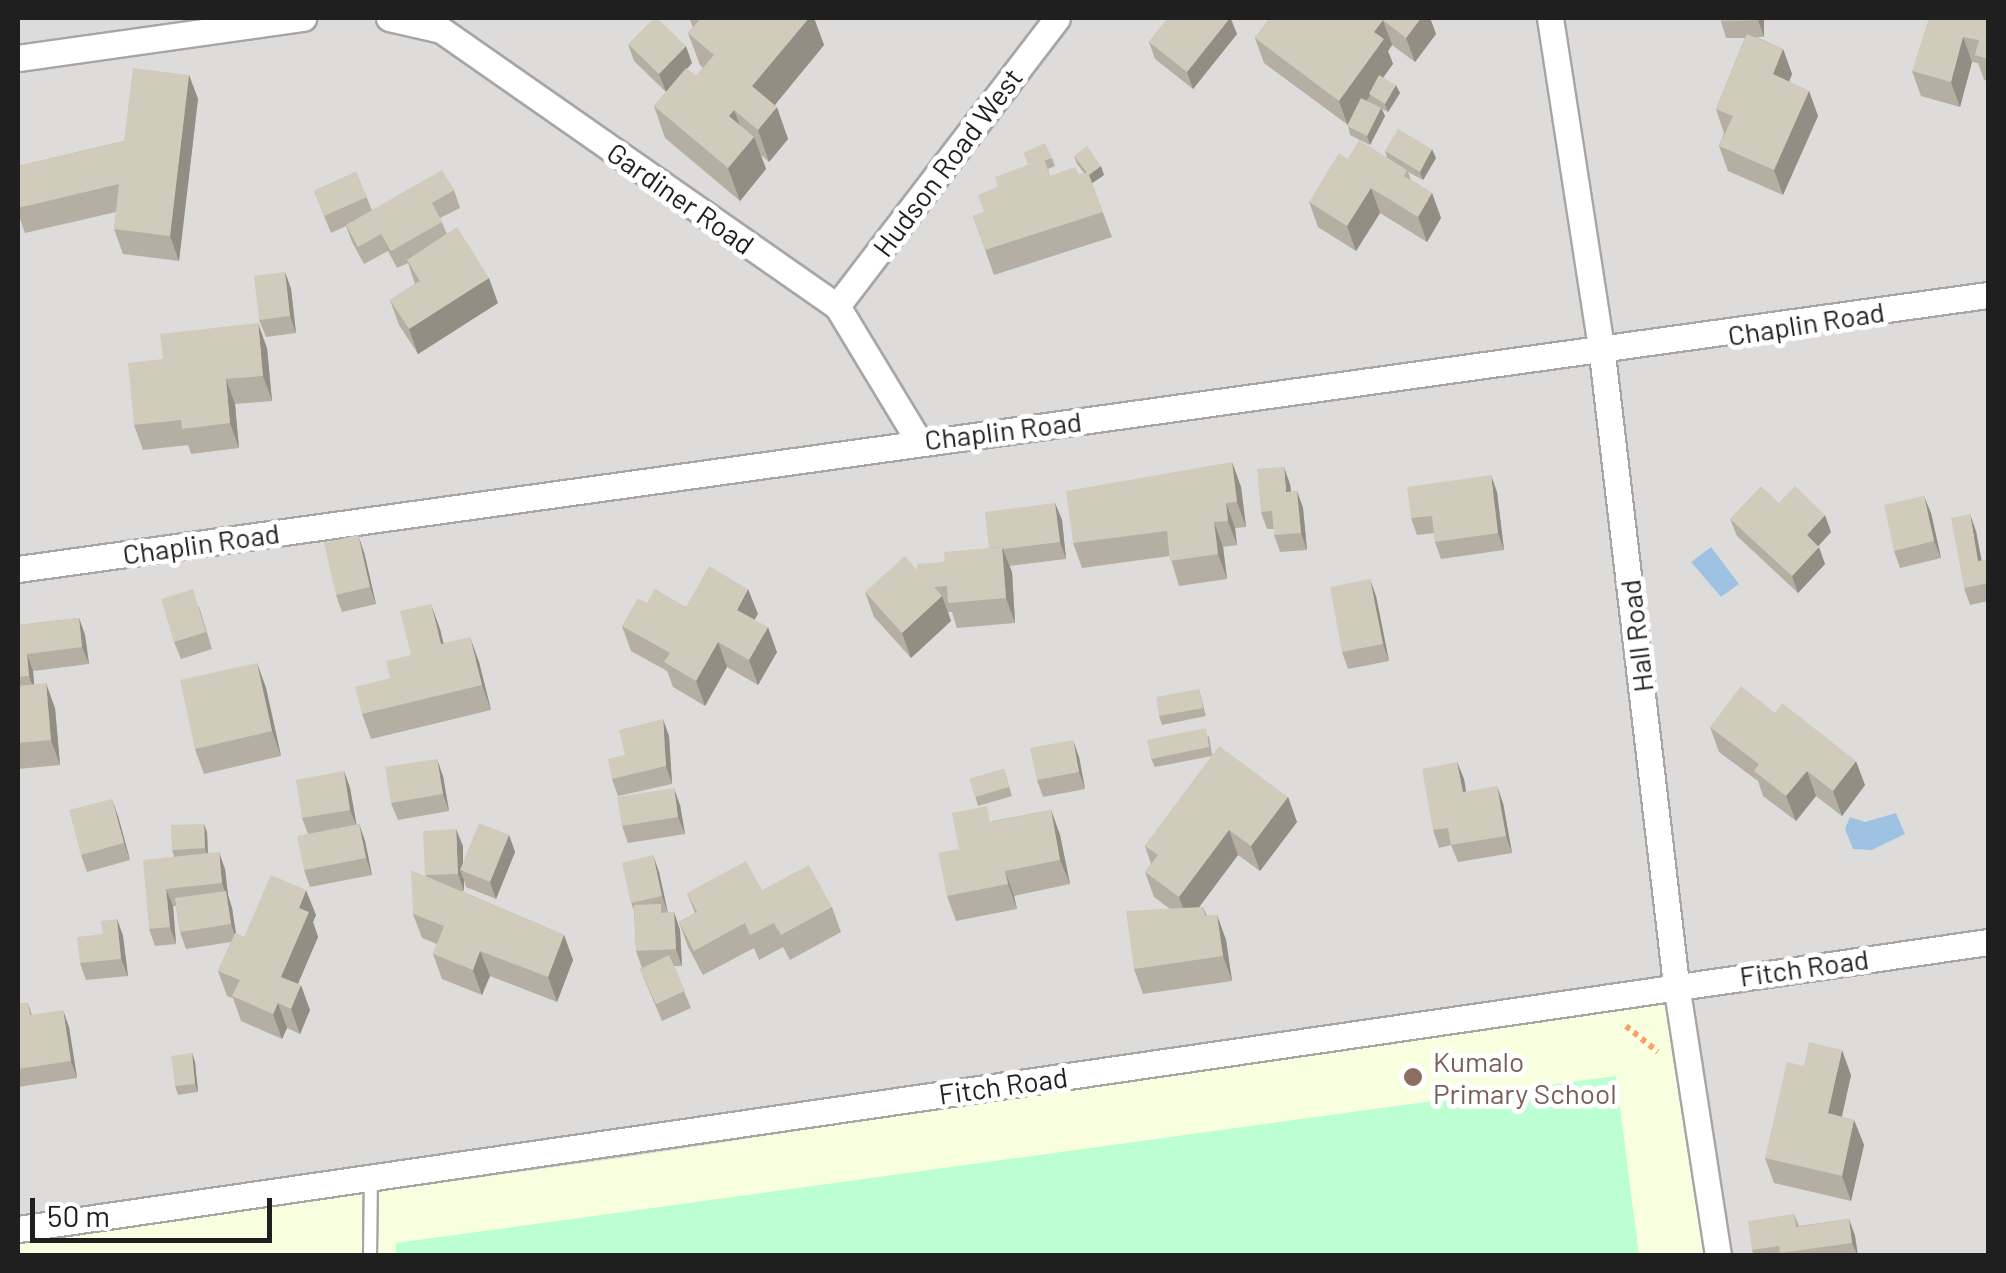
<!DOCTYPE html>
<style>
body{margin:0}
#map{position:relative;width:2006px;height:1273px;overflow:hidden;background:#f1f0e4;font-family:Barlow,sans-serif}
div>[style]{position:absolute}
[style*='--x']{left:calc(var(--x)*1px);top:calc(var(--y)*1px);width:calc(var(--w)*1px);rotate:calc(var(--a)*1deg)}
.residential>*{inset:0;background:#dddcdb}
.education>*{inset:0;background:#f7ffde}
.park>*{inset:0;background:#bcffd2}
.water>*{inset:0;background:#9fc2e3}
.path>*{height:6px;margin-top:-3px;transform-origin:0;background:repeating-linear-gradient(90deg,#ff9d66 0 5px,transparent 0 10px)}
.roads{filter:drop-shadow(2px 0 #a6a6a6) drop-shadow(-2px 0 #a6a6a6) drop-shadow(0 2px #a6a6a6) drop-shadow(0 -2px #a6a6a6)}
.lane>*{height:12px;margin:-6px;padding:0 6px;transform-origin:6px;border-radius:6px;background:#fff}
.street>*{height:25px;margin:-12.5px;padding:0 12.5px;transform-origin:12.5px;border-radius:12.5px;background:#fff}
.wall>*{inset:0;background:#b4afa2}
.shaded-wall>*{inset:0;background:#928e84}
.building>*{inset:0;background:#d1cbbc}
.dots>*{width:28px;height:28px;translate:-50% -50%;box-sizing:border-box;border:5px solid #fff;border-radius:50%}
span{translate:-50% -50%;white-space:nowrap;text-align:center;line-height:1.15;-webkit-text-stroke:10px #fff;paint-order:stroke}
.street-label{font-size:28px;color:#1f1f1f}
.education-label{font-size:28px;color:#785e54}
.left{translate:0 -50%;text-align:left}
.frame{position:absolute;inset:0;border:20px solid #1f1f1f;pointer-events:none}
.scale{position:absolute;left:30px;top:1198px;width:242px;height:45px;box-sizing:border-box;border:5px solid #1f1f1f;border-top:0;padding-left:12px;font-size:30px;line-height:35px;white-space:nowrap;color:#1f1f1f;-webkit-text-stroke:8px #fff;paint-order:stroke}
</style>
<div id="map">
<div class="residential">
<i style="clip-path:polygon(18px 18px,1988px 18px,1988px 1255px,18px 1255px)"></i>
</div>
<div class="education">
<i style="clip-path:polygon(1666px 998px,1706px 1255px,18px 1256px,18px 1242px,627px 1157px)"></i>
</div>
<div class="park">
<i style="clip-path:polygon(1616px 1076px,1639px 1255px,396px 1255px,396px 1243px)"></i>
</div>
<div class="water">
<i style="clip-path:polygon(1711px 547px,1739px 584px,1721px 597px,1691px 562px)"></i>
<i style="clip-path:polygon(1896px 813px,1905px 834px,1872px 850px,1853px 849px,1845px 829px,1850px 817px,1865px 822px)"></i>
</div>
<div class="path">
<i style="--x:1626;--y:1026;--w:41;--a:39.1"></i>
</div>
<div class="roads">
<div class="lane">
<i style="--x:370;--y:1256;--w:77;--a:-89.3"></i>
</div>
<div class="street">
<i style="--x:389;--y:18;--w:53;--a:13"></i>
<i style="--x:441;--y:30;--w:483;--a:34.9"></i>
<i style="--x:837;--y:306;--w:157;--a:58.8"></i>
<i style="--x:1550;--y:18;--w:340;--a:81.2"></i>
<i style="--x:1602;--y:354;--w:634;--a:83.3"></i>
<i style="--x:1676;--y:984;--w:275;--a:81.2"></i>
<i style="--x:18;--y:58;--w:288;--a:-8"></i>
<i style="--x:837;--y:306;--w:362;--a:-52.6"></i>
<i style="--x:18;--y:569;--w:1989;--a:-7.92"></i>
<i style="--x:18;--y:1229;--w:1991;--a:-8.29"></i>
</div>
</div>
<div class="wall">
<i style="clip-path:polygon(689px 18px,814px 18px,824px 45px,775px 105px,788px 139px,769px 162px,761px 155px,766px 169px,740px 201px,665px 138px,654px 106px,666px 92px,634px 61px,628px 44px,692px 63px,687px 69px,696px 76px,703px 68px,700px 65px,688px 33px,693px 27px)"></i>
<i style="clip-path:polygon(1168px 18px,1231px 18px,1237px 34px,1193px 89px,1155px 59px,1149px 42px)"></i>
<i style="clip-path:polygon(1270px 18px,1430px 18px,1436px 34px,1415px 62px,1392px 45px,1388px 51px,1393px 64px,1383px 77px,1400px 93px,1388px 112px,1382px 109px,1385px 116px,1370px 145px,1350px 135px,1348px 125px,1264px 63px,1255px 38px)"></i>
<i style="clip-path:polygon(1720px 18px,1764px 18px,1764px 37px,1756px 37px,1783px 49px,1792px 74px,1789px 82px,1809px 91px,1818px 116px,1783px 195px,1728px 171px,1719px 146px,1724px 133px,1716px 109px,1745px 38px,1726px 38px)"></i>
<i style="clip-path:polygon(1988px 18px,1988px 81px,1984px 80px,1978px 63px,1972px 62px,1960px 107px,1921px 96px,1912px 71px)"></i>
<i style="clip-path:polygon(189px 75px,198px 99px,179px 261px,123px 254px,114px 229px,116px 212px,25px 233px,18px 213px,18px 166px,124px 141px)"></i>
<i style="clip-path:polygon(1385px 151px,1436px 158px,1423px 180px,1408px 172px,1411px 180px,1432px 193px,1441px 218px,1427px 242px,1380px 213px,1356px 251px,1318px 227px,1309px 202px,1348px 159px,1387px 157px)"></i>
<i style="clip-path:polygon(1074px 156px,1104px 175px,1092px 183px,1112px 237px,994px 275px,973px 216px,984px 212px,998px 187px,1027px 165px,1052px 158px,1055px 166px,1048px 169px,1050px 176px,1079px 175px,1084px 173px,1077px 164px)"></i>
<i style="clip-path:polygon(356px 172px,372px 210px,454px 190px,460px 208px,440px 218px,447px 234px,498px 303px,418px 354px,399px 325px,390px 300px,415px 284px,408px 263px,397px 268px,388px 251px,364px 264px,352px 242px,346px 226px,331px 233px,314px 191px)"></i>
<i style="clip-path:polygon(285px 272px,291px 289px,296px 333px,266px 337px,259px 320px)"></i>
<i style="clip-path:polygon(267px 348px,272px 401px,235px 404px,239px 448px,191px 454px,188px 445px,143px 450px,134px 425px)"></i>
<i style="clip-path:polygon(1232px 462px,1241px 487px,1246px 527px,1235px 528px,1237px 545px,1223px 547px,1227px 579px,1179px 586px,1170px 556px,1082px 568px,1073px 543px)"></i>
<i style="clip-path:polygon(1290px 484px,1291px 492px,1297px 491px,1303px 508px,1307px 550px,1280px 552px,1274px 535px,1274px 529px,1267px 529px,1261px 512px)"></i>
<i style="clip-path:polygon(1497px 492px,1504px 550px,1441px 559px,1435px 542px,1434px 533px,1417px 535px,1411px 518px)"></i>
<i style="clip-path:polygon(1055px 503px,1062px 520px,1066px 559px,1009px 566px,1012px 572px,1015px 623px,957px 628px,952px 612px,948px 612px,951px 621px,911px 658px,874px 617px,865px 592px,917px 570px,989px 548px)"></i>
<i style="clip-path:polygon(1779px 503px,1831px 532px,1818px 546px,1825px 564px,1798px 593px,1737px 536px,1730px 519px)"></i>
<i style="clip-path:polygon(1931px 513px,1941px 558px,1900px 568px,1894px 551px)"></i>
<i style="clip-path:polygon(1976px 531px,1981px 561px,1988px 559px,1988px 601px,1970px 605px,1964px 588px)"></i>
<i style="clip-path:polygon(364px 552px,376px 604px,342px 612px,336px 595px)"></i>
<i style="clip-path:polygon(1376px 596px,1389px 661px,1348px 669px,1342px 652px)"></i>
<i style="clip-path:polygon(647px 603px,758px 614px,754px 620px,777px 652px,758px 685px,727px 667px,705px 706px,673px 687px,667px 671px,631px 651px,622px 626px)"></i>
<i style="clip-path:polygon(199px 606px,212px 649px,181px 659px,174px 642px)"></i>
<i style="clip-path:polygon(79px 618px,85px 635px,89px 664px,33px 671px,34px 684px,55px 708px,60px 765px,18px 769px,18px 625px)"></i>
<i style="clip-path:polygon(440px 629px,443px 643px,479px 662px,491px 710px,371px 739px,362px 714px,390px 678px,411px 655px)"></i>
<i style="clip-path:polygon(257px 663px,266px 688px,281px 756px,204px 774px,195px 749px)"></i>
<i style="clip-path:polygon(1199px 689px,1206px 716px,1162px 725px,1159px 716px)"></i>
<i style="clip-path:polygon(1710px 727px,1865px 785px,1842px 816px,1816px 796px,1796px 821px,1763px 796px,1758px 781px,1719px 752px)"></i>
<i style="clip-path:polygon(669px 736px,672px 784px,618px 796px,612px 779px,625px 755px)"></i>
<i style="clip-path:polygon(1209px 736px,1212px 754px,1288px 797px,1297px 822px,1260px 871px,1238px 855px,1199px 907px,1203px 907px,1207px 916px,1217px 915px,1226px 940px,1232px 981px,1143px 994px,1134px 969px,1170px 909px,1154px 897px,1145px 872px,1151px 864px,1145px 846px,1212px 756px,1155px 767px,1151px 759px)"></i>
<i style="clip-path:polygon(1079px 757px,1085px 789px,1043px 797px,1037px 780px)"></i>
<i style="clip-path:polygon(1457px 762px,1464px 779px,1466px 792px,1503px 803px,1512px 853px,1458px 862px,1451px 845px,1439px 848px,1433px 830px)"></i>
<i style="clip-path:polygon(1004px 769px,1012px 796px,978px 806px,970px 779px)"></i>
<i style="clip-path:polygon(344px 771px,350px 788px,356px 825px,359px 824px,365px 841px,372px 875px,310px 887px,304px 870px,308px 834px,302px 818px)"></i>
<i style="clip-path:polygon(443px 776px,449px 811px,398px 820px,391px 803px)"></i>
<i style="clip-path:polygon(680px 805px,685px 834px,628px 843px,622px 826px)"></i>
<i style="clip-path:polygon(1051px 810px,1060px 835px,1070px 884px,1014px 896px,1017px 909px,956px 921px,947px 896px,959px 849px,993px 821px)"></i>
<i style="clip-path:polygon(118px 816px,130px 860px,87px 872px,81px 855px)"></i>
<i style="clip-path:polygon(207px 832px,208px 853px,225px 869px,228px 895px,232px 908px,236px 934px,244px 937px,316px 915px,313px 922px,318px 937px,298px 984px,310px 1010px,300px 1034px,287px 1028px,282px 1039px,241px 1021px,233px 998px,227px 996px,218px 971px,231px 942px,186px 949px,180px 932px,176px 906px,173px 906px,176px 944px,155px 946px,149px 929px,174px 856px,172px 850px)"></i>
<i style="clip-path:polygon(509px 835px,515px 852px,496px 899px,466px 887px,464px 880px,464px 891px,461px 891px,564px 935px,573px 960px,557px 1002px,490px 976px,482px 995px,442px 979px,433px 954px,437px 944px,422px 938px,413px 914px,425px 876px,463px 846px,463px 863px)"></i>
<i style="clip-path:polygon(659px 872px,668px 913px,674px 912px,680px 930px,682px 966px,674px 966px,691px 1008px,662px 1021px,640px 969px,642px 968px,636px 951px,634px 910px,631px 903px)"></i>
<i style="clip-path:polygon(762px 890px,832px 907px,841px 932px,790px 960px,783px 947px,759px 960px,754px 948px,703px 975px,688px 947px,679px 922px,695px 913px,687px 893px)"></i>
<i style="clip-path:polygon(117px 919px,123px 936px,128px 976px,86px 980px,80px 963px,103px 934px)"></i>
<i style="clip-path:polygon(28px 1003px,32px 1015px,69px 1027px,77px 1078px,18px 1087px,18px 1004px)"></i>
<i style="clip-path:polygon(192px 1053px,195px 1062px,198px 1092px,178px 1095px,175px 1086px)"></i>
<i style="clip-path:polygon(1804px 1066px,1851px 1075px,1842px 1117px,1854px 1120px,1864px 1145px,1851px 1201px,1774px 1183px,1765px 1158px)"></i>
<i style="clip-path:polygon(1794px 1214px,1799px 1226px,1849px 1219px,1855px 1236px,1858px 1256px,1754px 1256px,1752px 1250px)"></i>
</div>
<div class="shaded-wall">
<i style="clip-path:polygon(809px 18px,814px 18px,824px 45px,764px 118px,752px 86px)"></i>
<i style="clip-path:polygon(1230px 18px,1237px 34px,1193px 89px,1187px 72px)"></i>
<i style="clip-path:polygon(1421px 18px,1430px 18px,1436px 34px,1415px 62px,1406px 38px)"></i>
<i style="clip-path:polygon(1758px 18px,1764px 18px,1764px 37px,1758px 20px)"></i>
<i style="clip-path:polygon(1383px 20px,1392px 45px,1388px 51px,1393px 64px,1348px 126px,1339px 101px,1374px 32px)"></i>
<i style="clip-path:polygon(1963px 37px,1972px 62px,1960px 107px,1951px 82px)"></i>
<i style="clip-path:polygon(686px 46px,692px 63px,666px 92px,659px 74px)"></i>
<i style="clip-path:polygon(1783px 49px,1792px 74px,1782px 99px,1773px 74px)"></i>
<i style="clip-path:polygon(189px 75px,198px 99px,179px 261px,170px 236px)"></i>
<i style="clip-path:polygon(1396px 85px,1400px 93px,1388px 112px,1385px 104px)"></i>
<i style="clip-path:polygon(1809px 91px,1818px 116px,1783px 195px,1774px 170px)"></i>
<i style="clip-path:polygon(777px 107px,788px 139px,769px 162px,758px 130px)"></i>
<i style="clip-path:polygon(1381px 108px,1385px 116px,1370px 145px,1367px 136px)"></i>
<i style="clip-path:polygon(734px 110px,746px 142px,729px 116px)"></i>
<i style="clip-path:polygon(754px 137px,766px 169px,740px 201px,728px 168px)"></i>
<i style="clip-path:polygon(1432px 149px,1436px 158px,1423px 180px,1420px 172px)"></i>
<i style="clip-path:polygon(1101px 166px,1104px 175px,1091px 184px,1088px 175px)"></i>
<i style="clip-path:polygon(1371px 188px,1380px 213px,1356px 251px,1347px 226px)"></i>
<i style="clip-path:polygon(1432px 193px,1441px 218px,1427px 242px,1418px 217px)"></i>
<i style="clip-path:polygon(285px 272px,291px 289px,296px 333px,290px 316px)"></i>
<i style="clip-path:polygon(489px 278px,498px 303px,418px 354px,409px 329px)"></i>
<i style="clip-path:polygon(258px 323px,267px 348px,272px 401px,263px 376px)"></i>
<i style="clip-path:polygon(226px 379px,235px 404px,239px 448px,230px 423px)"></i>
<i style="clip-path:polygon(1232px 462px,1241px 487px,1246px 527px,1237px 502px)"></i>
<i style="clip-path:polygon(1284px 467px,1290px 484px,1293px 509px,1286px 492px)"></i>
<i style="clip-path:polygon(1491px 475px,1497px 492px,1504px 550px,1498px 533px)"></i>
<i style="clip-path:polygon(1297px 491px,1303px 508px,1307px 550px,1301px 533px)"></i>
<i style="clip-path:polygon(1924px 496px,1931px 513px,1941px 558px,1934px 541px)"></i>
<i style="clip-path:polygon(1055px 503px,1062px 520px,1066px 559px,1060px 542px)"></i>
<i style="clip-path:polygon(1226px 503px,1235px 528px,1237px 545px,1228px 521px)"></i>
<i style="clip-path:polygon(1970px 514px,1976px 531px,1985px 578px,1978px 561px)"></i>
<i style="clip-path:polygon(1825px 515px,1831px 532px,1813px 552px,1807px 535px)"></i>
<i style="clip-path:polygon(1214px 522px,1223px 547px,1227px 579px,1218px 554px)"></i>
<i style="clip-path:polygon(358px 535px,364px 552px,376px 604px,370px 587px)"></i>
<i style="clip-path:polygon(1002px 547px,1012px 572px,1015px 623px,1006px 598px)"></i>
<i style="clip-path:polygon(1819px 547px,1825px 564px,1798px 593px,1792px 576px)"></i>
<i style="clip-path:polygon(1370px 579px,1376px 596px,1389px 661px,1383px 644px)"></i>
<i style="clip-path:polygon(748px 589px,758px 614px,746px 634px,737px 610px)"></i>
<i style="clip-path:polygon(942px 596px,951px 621px,911px 658px,902px 633px)"></i>
<i style="clip-path:polygon(431px 604px,440px 629px,450px 669px,441px 644px)"></i>
<i style="clip-path:polygon(79px 618px,85px 635px,89px 664px,82px 647px)"></i>
<i style="clip-path:polygon(768px 627px,777px 652px,758px 685px,749px 660px)"></i>
<i style="clip-path:polygon(470px 637px,479px 662px,491px 710px,482px 685px)"></i>
<i style="clip-path:polygon(718px 642px,727px 667px,705px 706px,696px 681px)"></i>
<i style="clip-path:polygon(27px 654px,33px 671px,35px 693px,29px 676px)"></i>
<i style="clip-path:polygon(257px 663px,266px 688px,281px 756px,272px 731px)"></i>
<i style="clip-path:polygon(46px 683px,55px 708px,60px 765px,51px 740px)"></i>
<i style="clip-path:polygon(663px 719px,669px 736px,672px 784px,666px 766px)"></i>
<i style="clip-path:polygon(1073px 740px,1079px 757px,1085px 789px,1079px 772px)"></i>
<i style="clip-path:polygon(437px 759px,443px 776px,449px 811px,443px 794px)"></i>
<i style="clip-path:polygon(1856px 761px,1865px 785px,1842px 816px,1833px 791px)"></i>
<i style="clip-path:polygon(1457px 762px,1464px 779px,1469px 809px,1463px 792px)"></i>
<i style="clip-path:polygon(344px 771px,350px 788px,357px 827px,350px 810px)"></i>
<i style="clip-path:polygon(1807px 771px,1816px 796px,1796px 821px,1786px 796px)"></i>
<i style="clip-path:polygon(1497px 786px,1503px 803px,1512px 853px,1506px 836px)"></i>
<i style="clip-path:polygon(674px 788px,680px 805px,685px 834px,678px 817px)"></i>
<i style="clip-path:polygon(1288px 797px,1297px 822px,1260px 871px,1251px 846px)"></i>
<i style="clip-path:polygon(112px 799px,118px 816px,130px 860px,124px 843px)"></i>
<i style="clip-path:polygon(1051px 810px,1060px 835px,1070px 884px,1060px 860px)"></i>
<i style="clip-path:polygon(204px 824px,207px 832px,208px 857px,205px 848px)"></i>
<i style="clip-path:polygon(359px 824px,365px 841px,372px 875px,366px 858px)"></i>
<i style="clip-path:polygon(456px 829px,463px 846px,463px 872px,460px 870px,464px 880px,464px 891px,458px 874px)"></i>
<i style="clip-path:polygon(1229px 830px,1238px 855px,1188px 922px,1179px 897px)"></i>
<i style="clip-path:polygon(509px 835px,515px 852px,496px 899px,490px 882px)"></i>
<i style="clip-path:polygon(219px 852px,225px 869px,228px 895px,232px 908px,237px 941px,231px 924px,227px 898px,222px 883px)"></i>
<i style="clip-path:polygon(653px 855px,659px 872px,668px 913px,662px 896px)"></i>
<i style="clip-path:polygon(1005px 871px,1014px 896px,1017px 909px,1008px 884px)"></i>
<i style="clip-path:polygon(166px 889px,173px 906px,176px 944px,170px 927px)"></i>
<i style="clip-path:polygon(306px 890px,316px 915px,313px 922px,318px 937px,290px 1002px,281px 977px,299px 908px)"></i>
<i style="clip-path:polygon(674px 912px,680px 930px,682px 966px,676px 949px)"></i>
<i style="clip-path:polygon(1217px 915px,1226px 940px,1232px 981px,1223px 956px)"></i>
<i style="clip-path:polygon(117px 919px,123px 936px,128px 976px,121px 959px)"></i>
<i style="clip-path:polygon(564px 935px,573px 960px,557px 1002px,548px 977px)"></i>
<i style="clip-path:polygon(480px 951px,490px 976px,482px 995px,473px 970px)"></i>
<i style="clip-path:polygon(301px 985px,310px 1010px,300px 1034px,291px 1009px)"></i>
<i style="clip-path:polygon(278px 1003px,287px 1028px,282px 1039px,273px 1014px)"></i>
<i style="clip-path:polygon(63px 1010px,69px 1027px,77px 1078px,71px 1061px)"></i>
<i style="clip-path:polygon(1842px 1050px,1851px 1075px,1837px 1138px,1828px 1113px)"></i>
<i style="clip-path:polygon(192px 1053px,195px 1062px,198px 1092px,195px 1084px)"></i>
<i style="clip-path:polygon(1854px 1120px,1864px 1145px,1851px 1201px,1842px 1176px)"></i>
<i style="clip-path:polygon(1849px 1219px,1855px 1236px,1858px 1256px,1852px 1243px)"></i>
</div>
<div class="building">
<i style="clip-path:polygon(654px 18px,657px 18px,686px 46px,659px 74px,628px 44px)"></i>
<i style="clip-path:polygon(701px 18px,809px 18px,752px 86px,777px 107px,758px 130px,734px 110px,729px 116px,754px 137px,728px 168px,654px 106px,686px 68px,696px 76px,714px 55px,688px 33px)"></i>
<i style="clip-path:polygon(1168px 18px,1230px 18px,1187px 72px,1149px 42px)"></i>
<i style="clip-path:polygon(1270px 18px,1421px 18px,1406px 38px,1383px 20px,1374px 32px,1384px 39px,1339px 101px,1255px 38px)"></i>
<i style="clip-path:polygon(1720px 18px,1758px 18px,1758px 20px,1720px 21px)"></i>
<i style="clip-path:polygon(1929px 18px,1988px 18px,1988px 59px,1975px 55px,1979px 40px,1963px 37px,1951px 82px,1912px 71px)"></i>
<i style="clip-path:polygon(1747px 34px,1783px 49px,1773px 74px,1809px 91px,1774px 170px,1719px 146px,1733px 116px,1716px 109px)"></i>
<i style="clip-path:polygon(133px 68px,189px 75px,170px 236px,114px 229px,119px 184px,18px 208px,18px 166px,124px 141px)"></i>
<i style="clip-path:polygon(1379px 75px,1396px 85px,1385px 104px,1369px 94px)"></i>
<i style="clip-path:polygon(1361px 98px,1381px 108px,1367px 136px,1347px 126px)"></i>
<i style="clip-path:polygon(1398px 129px,1432px 149px,1420px 172px,1385px 151px)"></i>
<i style="clip-path:polygon(1359px 140px,1407px 170px,1404px 176px,1432px 193px,1418px 217px,1371px 188px,1347px 226px,1309px 202px,1339px 153px,1348px 159px)"></i>
<i style="clip-path:polygon(1045px 143px,1052px 158px,1028px 164px,1023px 153px)"></i>
<i style="clip-path:polygon(1087px 146px,1101px 166px,1089px 175px,1074px 156px)"></i>
<i style="clip-path:polygon(1044px 159px,1050px 176px,1075px 167px,1079px 175px,1088px 172px,1103px 212px,985px 250px,973px 216px,984px 212px,978px 195px,998px 187px,995px 177px)"></i>
<i style="clip-path:polygon(442px 170px,454px 190px,432px 203px,442px 222px,391px 251px,381px 234px,358px 247px,346px 225px)"></i>
<i style="clip-path:polygon(356px 172px,367px 197px,324px 216px,314px 191px)"></i>
<i style="clip-path:polygon(457px 227px,489px 278px,409px 329px,390px 300px,420px 281px,407px 260px)"></i>
<i style="clip-path:polygon(285px 272px,290px 316px,259px 320px,254px 276px)"></i>
<i style="clip-path:polygon(258px 323px,263px 376px,226px 379px,230px 423px,182px 429px,181px 420px,134px 425px,128px 363px,163px 359px,160px 334px)"></i>
<i style="clip-path:polygon(1232px 462px,1237px 502px,1226px 503px,1228px 521px,1214px 522px,1218px 554px,1170px 561px,1167px 531px,1073px 543px,1066px 491px)"></i>
<i style="clip-path:polygon(1284px 467px,1286px 492px,1297px 491px,1301px 533px,1274px 535px,1272px 511px,1261px 512px,1257px 469px)"></i>
<i style="clip-path:polygon(1491px 475px,1498px 533px,1435px 542px,1432px 516px,1411px 518px,1407px 487px)"></i>
<i style="clip-path:polygon(1761px 486px,1779px 503px,1795px 486px,1825px 515px,1807px 535px,1819px 547px,1792px 576px,1730px 519px)"></i>
<i style="clip-path:polygon(1924px 496px,1934px 541px,1894px 551px,1884px 505px)"></i>
<i style="clip-path:polygon(1055px 503px,1060px 542px,1003px 549px,1002px 547px,989px 548px,985px 512px)"></i>
<i style="clip-path:polygon(1970px 514px,1978px 561px,1988px 559px,1988px 583px,1964px 588px,1951px 518px)"></i>
<i style="clip-path:polygon(358px 535px,370px 587px,336px 595px,324px 543px)"></i>
<i style="clip-path:polygon(1002px 547px,1006px 598px,948px 603px,947px 586px,934px 587px,942px 596px,902px 633px,865px 592px,905px 556px,917px 570px,917px 564px,945px 562px,944px 552px)"></i>
<i style="clip-path:polygon(709px 566px,748px 589px,737px 610px,768px 627px,749px 660px,718px 642px,696px 681px,664px 662px,670px 653px,622px 626px,638px 598px,647px 603px,655px 589px,686px 607px)"></i>
<i style="clip-path:polygon(1370px 579px,1383px 644px,1342px 652px,1330px 587px)"></i>
<i style="clip-path:polygon(193px 589px,206px 632px,174px 642px,161px 599px)"></i>
<i style="clip-path:polygon(431px 604px,441px 644px,470px 637px,482px 685px,362px 714px,355px 687px,390px 678px,386px 661px,411px 655px,400px 611px)"></i>
<i style="clip-path:polygon(79px 618px,82px 647px,27px 654px,29px 676px,18px 677px,18px 625px)"></i>
<i style="clip-path:polygon(257px 663px,272px 731px,195px 749px,180px 680px)"></i>
<i style="clip-path:polygon(46px 683px,51px 740px,18px 743px,18px 686px)"></i>
<i style="clip-path:polygon(1741px 686px,1775px 713px,1782px 703px,1856px 761px,1833px 791px,1807px 771px,1786px 796px,1754px 771px,1759px 764px,1710px 727px)"></i>
<i style="clip-path:polygon(1199px 689px,1203px 708px,1159px 716px,1156px 697px)"></i>
<i style="clip-path:polygon(663px 719px,666px 766px,612px 779px,608px 759px,625px 755px,619px 730px)"></i>
<i style="clip-path:polygon(1206px 728px,1209px 747px,1151px 759px,1147px 740px)"></i>
<i style="clip-path:polygon(1073px 740px,1079px 772px,1037px 780px,1030px 748px)"></i>
<i style="clip-path:polygon(1219px 746px,1288px 797px,1251px 846px,1229px 830px,1179px 897px,1145px 872px,1158px 855px,1145px 846px)"></i>
<i style="clip-path:polygon(437px 759px,443px 794px,391px 803px,385px 767px)"></i>
<i style="clip-path:polygon(1457px 762px,1463px 792px,1497px 786px,1506px 836px,1451px 845px,1448px 828px,1433px 830px,1422px 769px)"></i>
<i style="clip-path:polygon(1004px 769px,1009px 787px,975px 797px,970px 779px)"></i>
<i style="clip-path:polygon(344px 771px,350px 810px,302px 818px,296px 780px)"></i>
<i style="clip-path:polygon(674px 788px,678px 817px,622px 826px,617px 797px)"></i>
<i style="clip-path:polygon(112px 799px,124px 843px,81px 855px,69px 810px)"></i>
<i style="clip-path:polygon(987px 806px,990px 822px,1051px 810px,1060px 860px,1005px 871px,1008px 884px,947px 896px,938px 853px,959px 849px,952px 813px)"></i>
<i style="clip-path:polygon(479px 823px,509px 835px,490px 882px,460px 870px)"></i>
<i style="clip-path:polygon(204px 824px,205px 848px,172px 850px,171px 825px)"></i>
<i style="clip-path:polygon(359px 824px,366px 858px,304px 870px,297px 836px)"></i>
<i style="clip-path:polygon(456px 829px,458px 874px,425px 875px,423px 831px)"></i>
<i style="clip-path:polygon(219px 852px,222px 883px,166px 889px,170px 927px,149px 929px,143px 860px)"></i>
<i style="clip-path:polygon(653px 855px,662px 896px,631px 903px,622px 863px)"></i>
<i style="clip-path:polygon(746px 861px,762px 890px,809px 865px,832px 907px,781px 935px,774px 923px,750px 935px,745px 923px,694px 951px,679px 922px,697px 912px,687px 893px)"></i>
<i style="clip-path:polygon(411px 870px,564px 935px,548px 977px,480px 951px,473px 970px,433px 954px,444px 926px,413px 914px)"></i>
<i style="clip-path:polygon(271px 875px,306px 890px,299px 908px,309px 912px,281px 977px,301px 985px,291px 1009px,278px 1003px,273px 1014px,232px 996px,240px 980px,218px 971px,235px 933px,244px 937px)"></i>
<i style="clip-path:polygon(226px 891px,231px 924px,180px 932px,175px 898px)"></i>
<i style="clip-path:polygon(661px 904px,661px 913px,674px 912px,676px 949px,636px 951px,634px 905px)"></i>
<i style="clip-path:polygon(1203px 907px,1205px 916px,1217px 915px,1223px 956px,1134px 969px,1126px 911px)"></i>
<i style="clip-path:polygon(117px 919px,121px 959px,80px 963px,77px 937px,103px 934px,101px 921px)"></i>
<i style="clip-path:polygon(669px 955px,685px 991px,656px 1004px,640px 969px)"></i>
<i style="clip-path:polygon(28px 1003px,30px 1015px,63px 1010px,71px 1061px,18px 1069px,18px 1004px)"></i>
<i style="clip-path:polygon(1809px 1042px,1842px 1050px,1828px 1113px,1854px 1120px,1842px 1176px,1765px 1158px,1787px 1062px,1804px 1066px)"></i>
<i style="clip-path:polygon(192px 1053px,195px 1084px,175px 1086px,171px 1056px)"></i>
<i style="clip-path:polygon(1794px 1214px,1796px 1227px,1849px 1219px,1852px 1243px,1780px 1253px,1779px 1246px,1752px 1250px,1748px 1221px)"></i>
</div>
<div class="dots">
<i style="left:1413px;top:1077px;background:#8d6e63"></i>
</div>
<div class="street-label">
<span style="left:947px;top:162px;rotate:-53deg">Hudson Road West</span>
<span style="left:681px;top:198px;rotate:35deg">Gardiner Road</span>
<span style="left:1806px;top:323px;rotate:-9deg">Chaplin Road</span>
<span style="left:1003px;top:430px;rotate:-7deg">Chaplin Road</span>
<span style="left:201px;top:543px;rotate:-8deg">Chaplin Road</span>
<span style="left:1636px;top:636px;rotate:-97deg">Hall Road</span>
<span style="left:1804px;top:967px;rotate:-8deg">Fitch Road</span>
<span style="left:1003px;top:1085px;rotate:-8deg">Fitch Road</span>
</div>
<div class="education-label">
<span class="left" style="left:1433px;top:1077px">Kumalo<br>Primary School</span>
</div>
<div class="frame"></div>
<div class="scale">50 m</div>
</div>
